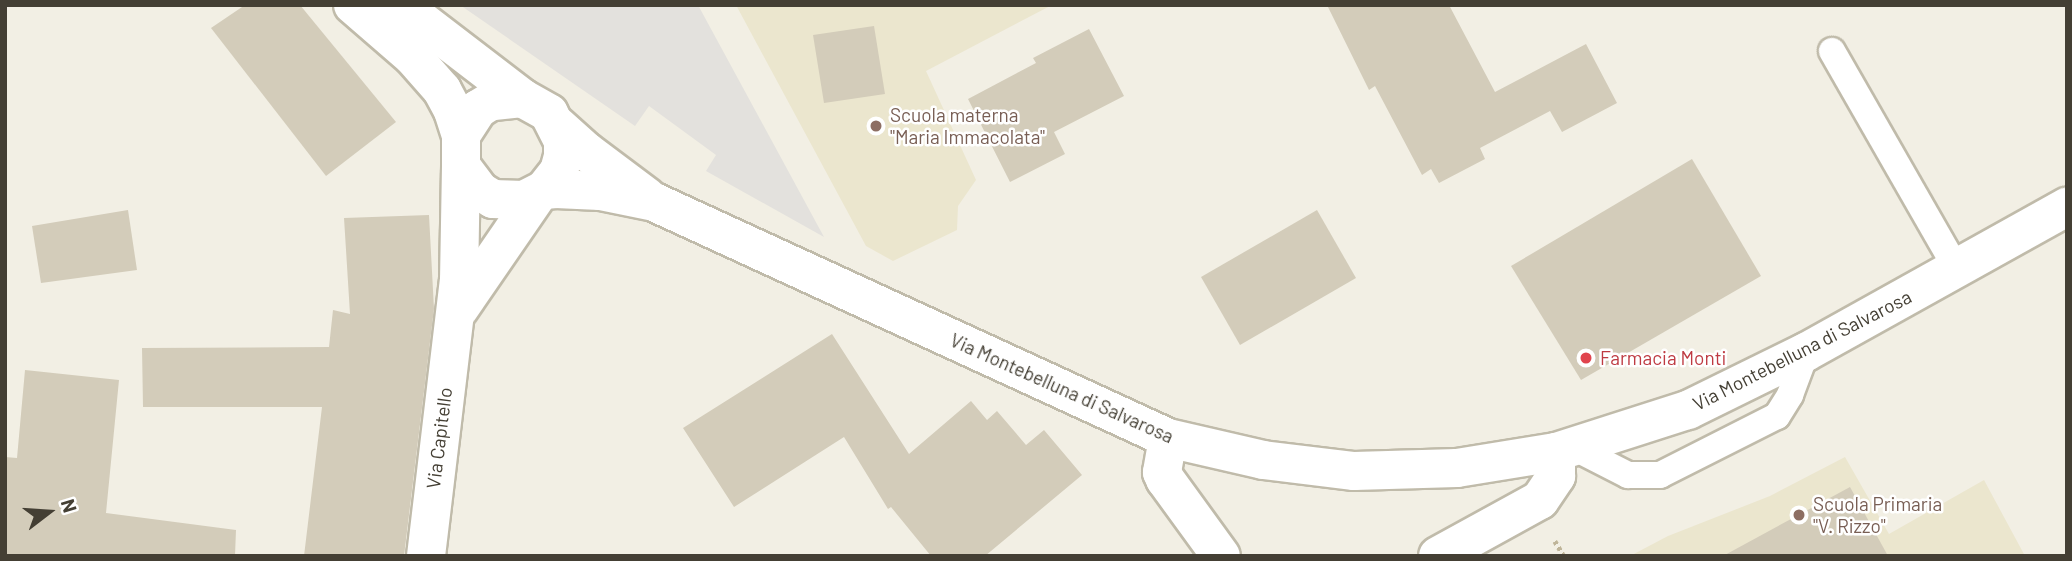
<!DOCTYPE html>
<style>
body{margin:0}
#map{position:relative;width:2072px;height:561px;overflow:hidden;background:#f2efe4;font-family:Barlow,sans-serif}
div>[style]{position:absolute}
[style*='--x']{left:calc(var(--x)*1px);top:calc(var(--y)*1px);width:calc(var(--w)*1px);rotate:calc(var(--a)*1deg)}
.education>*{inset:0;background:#ebe6ce}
.parking>*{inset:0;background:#e3e1dd}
.building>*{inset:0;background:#d3ccba}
.path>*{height:4.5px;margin-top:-2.25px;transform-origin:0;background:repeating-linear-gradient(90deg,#bfb599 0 3.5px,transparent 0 7px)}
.roads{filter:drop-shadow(2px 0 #c0bbaa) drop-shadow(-2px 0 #c0bbaa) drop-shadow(0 2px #c0bbaa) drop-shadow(0 -2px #c0bbaa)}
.service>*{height:26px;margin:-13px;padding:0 13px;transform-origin:13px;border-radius:13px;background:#fff}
.minor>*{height:38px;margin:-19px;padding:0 19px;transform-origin:19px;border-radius:19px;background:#fff}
.tertiary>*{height:38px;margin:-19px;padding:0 19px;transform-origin:19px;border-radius:19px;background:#fff}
.dots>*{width:19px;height:19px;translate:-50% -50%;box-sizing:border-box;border:4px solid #fff;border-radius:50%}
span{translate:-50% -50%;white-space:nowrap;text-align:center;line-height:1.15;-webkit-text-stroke:5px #fff;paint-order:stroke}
.education-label{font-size:19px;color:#785e54}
.left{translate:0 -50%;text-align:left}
.street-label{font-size:19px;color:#443f34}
.health-label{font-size:19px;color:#be3a42}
.frame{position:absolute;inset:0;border:7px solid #443f34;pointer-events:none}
.north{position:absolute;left:14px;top:477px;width:70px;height:70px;-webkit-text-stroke:5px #fff;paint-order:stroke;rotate:73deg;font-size:19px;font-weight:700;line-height:28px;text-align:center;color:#443f34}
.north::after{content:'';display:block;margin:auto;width:24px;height:32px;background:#443f34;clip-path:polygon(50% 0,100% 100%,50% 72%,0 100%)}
</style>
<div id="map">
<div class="education">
<i style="clip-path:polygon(736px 5px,1052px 5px,926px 71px,976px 180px,958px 206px,957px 230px,893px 261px,866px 246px)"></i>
<i style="clip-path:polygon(1845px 457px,1889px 534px,1984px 480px,2025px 556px,1630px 556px,1668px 536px,1770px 496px)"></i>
</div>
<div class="parking">
<i style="clip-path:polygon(460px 5px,698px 5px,824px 237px,706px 171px,716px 155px,649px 106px,635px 126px)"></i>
</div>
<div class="building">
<i style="clip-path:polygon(245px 5px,300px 5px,396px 122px,326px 176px,211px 28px)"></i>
<i style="clip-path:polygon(1327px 5px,1449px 5px,1495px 92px,1586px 44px,1617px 103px,1562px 132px,1550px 111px,1480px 148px,1485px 159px,1439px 183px,1431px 169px,1422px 175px,1375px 86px,1369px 90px)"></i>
<i style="clip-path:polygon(874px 26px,885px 94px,824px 103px,813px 35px)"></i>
<i style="clip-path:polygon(1089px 29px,1124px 96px,1054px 132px,1065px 154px,1010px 182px,968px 99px,1036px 63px,1033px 58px)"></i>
<i style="clip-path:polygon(1692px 159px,1761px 276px,1581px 380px,1511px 266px)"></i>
<i style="clip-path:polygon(128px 210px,137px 270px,41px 283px,32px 226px)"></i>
<i style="clip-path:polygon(1317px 210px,1356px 278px,1240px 345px,1201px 277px)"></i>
<i style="clip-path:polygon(429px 215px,434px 309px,404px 556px,304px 556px,322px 407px,143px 407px,142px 348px,329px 347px,333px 310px,350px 314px,344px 218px)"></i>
<i style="clip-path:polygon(832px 334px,909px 454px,971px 401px,987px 420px,997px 411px,1026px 445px,1044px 430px,1082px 475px,985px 556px,931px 556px,891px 507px,888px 509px,844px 437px,734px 507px,683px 428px)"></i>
<i style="clip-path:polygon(25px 370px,119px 380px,106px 513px,236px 530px,235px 556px,5px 556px,5px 457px,17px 458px)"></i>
<i style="clip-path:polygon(1850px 487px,1888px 556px,1723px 556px)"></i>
</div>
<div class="path">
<i style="--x:1555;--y:541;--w:17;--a:59"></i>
</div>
<div class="roads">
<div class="service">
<i style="--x:1832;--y:51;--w:251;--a:60.2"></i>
<i style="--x:1573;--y:447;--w:62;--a:27"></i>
<i style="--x:1628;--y:475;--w:32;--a:0"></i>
<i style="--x:1660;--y:475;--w:131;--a:-26.8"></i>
<i style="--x:1777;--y:416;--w:25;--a:-58"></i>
<i style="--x:1790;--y:395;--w:46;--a:-69.6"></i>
</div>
<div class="minor">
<i style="--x:459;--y:309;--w:140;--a:-55.5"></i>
<i style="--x:1168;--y:438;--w:35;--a:100"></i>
<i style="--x:1162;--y:472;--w:8;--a:67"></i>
<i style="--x:1165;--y:479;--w:95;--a:54"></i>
<i style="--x:426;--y:556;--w:277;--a:-83.2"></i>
<i style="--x:459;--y:281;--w:115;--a:-89"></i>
<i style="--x:1438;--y:556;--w:116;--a:-28.8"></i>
<i style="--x:1540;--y:500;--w:29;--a:-56"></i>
<i style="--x:1556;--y:476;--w:24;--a:-90"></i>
</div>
<div class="tertiary">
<i style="--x:353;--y:5;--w:79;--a:40.9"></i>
<i style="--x:413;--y:57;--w:44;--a:48.7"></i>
<i style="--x:442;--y:90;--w:24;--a:62"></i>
<i style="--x:453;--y:111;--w:25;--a:72"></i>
<i style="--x:401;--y:5;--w:153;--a:37.5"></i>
<i style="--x:558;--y:126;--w:39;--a:42"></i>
<i style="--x:587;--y:152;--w:75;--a:36.9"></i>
<i style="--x:544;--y:190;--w:24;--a:-52"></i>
<i style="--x:559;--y:171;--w:16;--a:-75"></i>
<i style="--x:563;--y:156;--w:15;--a:-90"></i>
<i style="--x:563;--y:141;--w:31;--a:-117"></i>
<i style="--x:549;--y:113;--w:31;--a:-151"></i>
<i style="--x:522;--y:98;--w:31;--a:174"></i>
<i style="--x:491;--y:101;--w:15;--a:148"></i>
<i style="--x:478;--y:109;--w:31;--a:123"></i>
<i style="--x:461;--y:135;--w:31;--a:90"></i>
<i style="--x:461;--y:166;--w:31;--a:53"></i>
<i style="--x:480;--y:191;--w:15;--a:32"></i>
<i style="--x:493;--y:199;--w:31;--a:2"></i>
<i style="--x:524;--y:200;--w:22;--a:-27"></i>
<i style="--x:544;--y:190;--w:12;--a:-5"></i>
<i style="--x:556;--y:189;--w:44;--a:2.6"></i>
<i style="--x:600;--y:191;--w:55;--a:11.5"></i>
<i style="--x:654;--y:202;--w:566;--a:24.66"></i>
<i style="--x:1168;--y:438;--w:98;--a:13"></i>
<i style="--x:1263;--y:460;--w:92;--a:6.9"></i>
<i style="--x:1354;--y:471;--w:103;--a:-1.7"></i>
<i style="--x:1457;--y:468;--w:100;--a:-9.2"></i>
<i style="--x:1556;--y:452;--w:139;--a:-17.7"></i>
<i style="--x:1688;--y:410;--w:131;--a:-26.2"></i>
<i style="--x:1806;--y:352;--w:299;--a:-29.1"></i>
</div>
</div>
<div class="dots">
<i style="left:876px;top:126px;background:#8d6e63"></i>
<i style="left:1586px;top:358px;background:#e0444e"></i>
<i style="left:1799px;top:515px;background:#8d6e63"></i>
</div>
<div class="education-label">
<span class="left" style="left:890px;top:126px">Scuola materna<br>"Maria Immacolata"</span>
<span class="left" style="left:1813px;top:515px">Scuola Primaria<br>"V. Rizzo"</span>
</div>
<div class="street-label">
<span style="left:1802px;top:350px;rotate:-27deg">Via Montebelluna di Salvarosa</span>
<span style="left:1062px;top:388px;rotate:24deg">Via Montebelluna di Salvarosa</span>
<span style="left:439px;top:438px;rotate:-83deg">Via Capitello</span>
</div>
<div class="health-label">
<span class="left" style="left:1600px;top:358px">Farmacia Monti</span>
</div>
<div class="frame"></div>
<div class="north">N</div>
</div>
